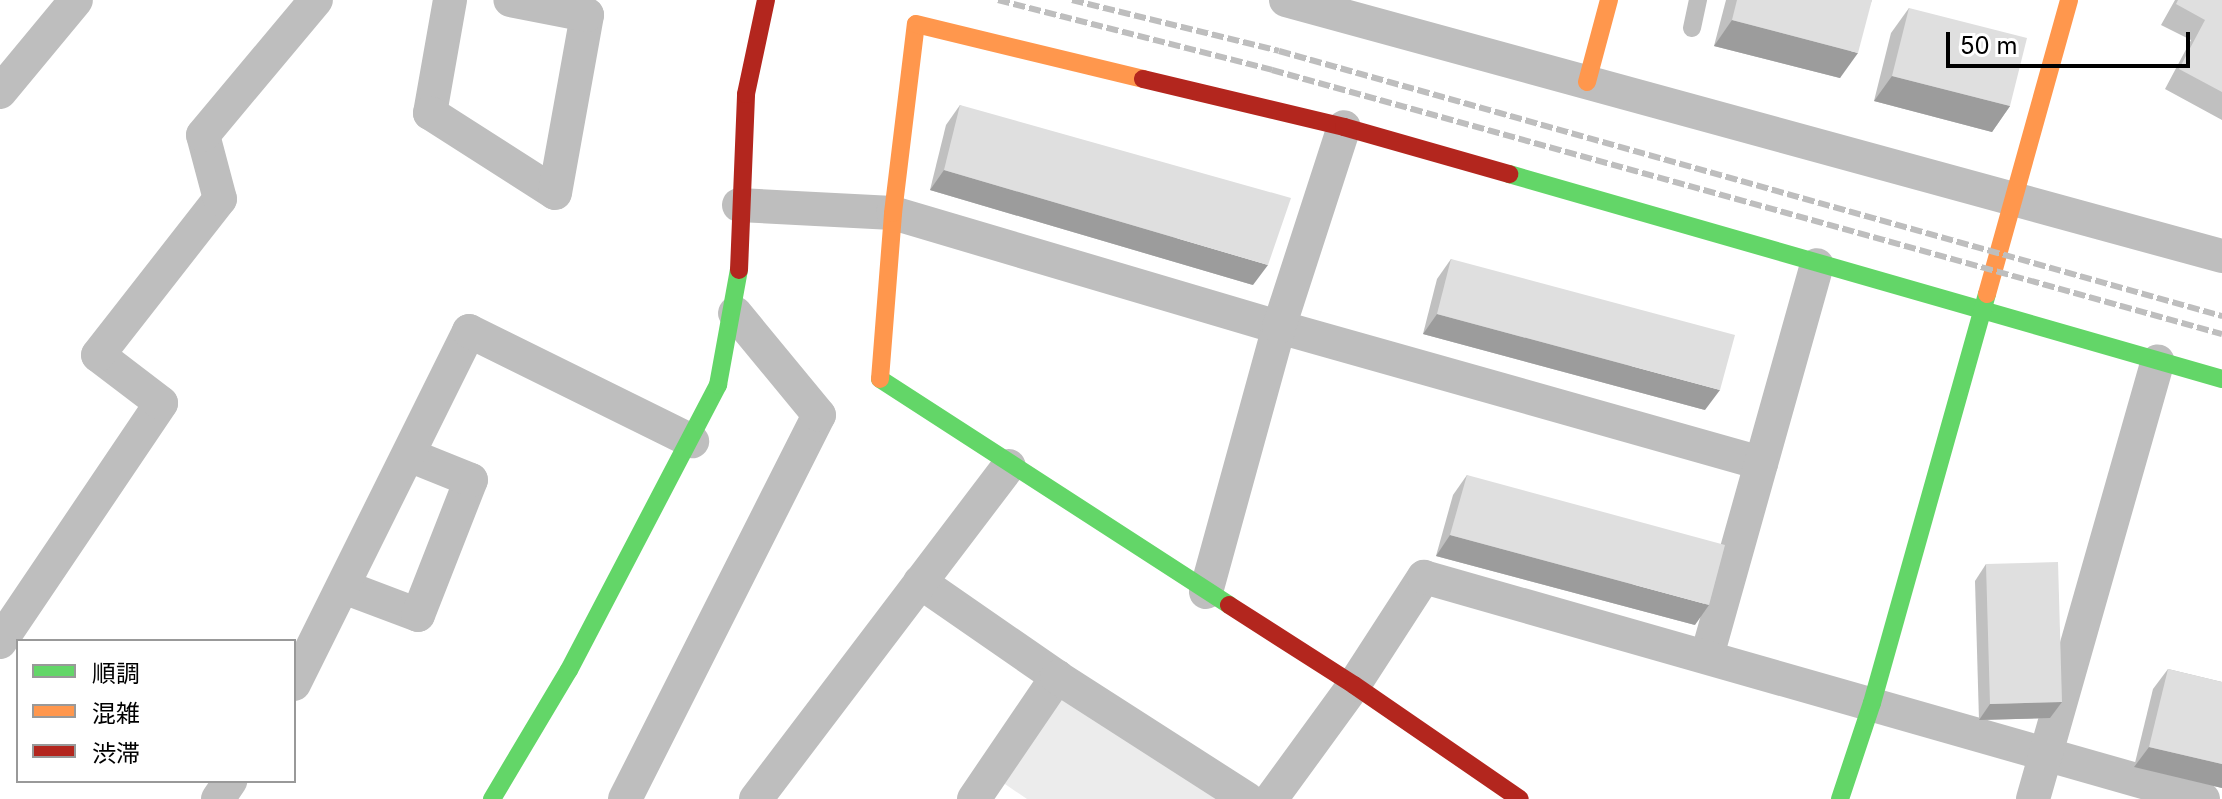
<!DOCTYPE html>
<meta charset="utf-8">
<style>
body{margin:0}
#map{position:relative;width:2222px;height:799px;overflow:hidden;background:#fff;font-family:Inter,"Noto Sans JP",sans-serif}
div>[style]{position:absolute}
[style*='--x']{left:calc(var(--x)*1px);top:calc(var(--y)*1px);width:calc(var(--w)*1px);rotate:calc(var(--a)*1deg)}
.green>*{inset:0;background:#ececec}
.lane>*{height:18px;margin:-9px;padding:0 9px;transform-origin:9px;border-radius:9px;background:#bebebe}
.street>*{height:34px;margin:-17px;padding:0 17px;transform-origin:17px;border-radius:17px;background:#bebebe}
.fast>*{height:18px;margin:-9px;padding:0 9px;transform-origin:9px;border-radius:9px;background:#63d668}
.slow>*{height:18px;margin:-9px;padding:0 9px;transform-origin:9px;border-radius:9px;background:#ff974d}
.jam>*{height:18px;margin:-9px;padding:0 9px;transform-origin:9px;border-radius:9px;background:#b3261e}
.rail>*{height:6px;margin-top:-3px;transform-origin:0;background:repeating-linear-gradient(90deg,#bebebe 0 12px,transparent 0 16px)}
.wall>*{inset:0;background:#c0c0c0}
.shaded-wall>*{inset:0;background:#9c9c9c}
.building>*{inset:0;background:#dfdfdf}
span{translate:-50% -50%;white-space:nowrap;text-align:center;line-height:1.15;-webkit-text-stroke:6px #fff;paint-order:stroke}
.legend{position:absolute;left:16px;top:639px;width:280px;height:144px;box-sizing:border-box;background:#fff;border:2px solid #999;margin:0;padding:10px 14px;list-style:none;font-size:24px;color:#000}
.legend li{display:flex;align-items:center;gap:16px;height:40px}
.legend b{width:40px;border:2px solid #999}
.scale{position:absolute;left:1946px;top:32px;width:244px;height:36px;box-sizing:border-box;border:4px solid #000;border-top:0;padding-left:10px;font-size:24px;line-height:28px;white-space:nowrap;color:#000;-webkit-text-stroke:6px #fff;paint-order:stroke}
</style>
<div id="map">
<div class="green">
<i style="clip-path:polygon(1067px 699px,1232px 799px,1027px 799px,1002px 782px,1053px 702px)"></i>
</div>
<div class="lane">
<i style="--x:1692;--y:28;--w:29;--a:-78"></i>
</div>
<div class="street">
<i style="--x:450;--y:0;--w:115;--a:100"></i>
<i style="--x:430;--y:113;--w:148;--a:32.6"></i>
<i style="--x:555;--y:193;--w:181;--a:-79.8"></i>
<i style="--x:587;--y:15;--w:78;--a:-169"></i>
<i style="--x:1286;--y:0;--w:970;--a:15.3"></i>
<i style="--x:0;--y:92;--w:119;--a:-50.4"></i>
<i style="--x:739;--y:205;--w:154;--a:3"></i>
<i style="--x:893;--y:213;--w:402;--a:16.5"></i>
<i style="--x:1279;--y:327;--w:501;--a:15.76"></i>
<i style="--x:920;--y:582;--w:167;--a:34.7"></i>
<i style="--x:344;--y:587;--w:79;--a:20.7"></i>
<i style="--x:418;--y:615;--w:145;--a:-68.6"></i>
<i style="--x:471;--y:480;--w:67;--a:-158"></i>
<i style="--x:1206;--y:592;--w:275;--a:-74.6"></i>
<i style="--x:1279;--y:327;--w:210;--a:-72"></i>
<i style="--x:0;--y:642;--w:288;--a:-56"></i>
<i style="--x:161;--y:403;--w:79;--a:-142.7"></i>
<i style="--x:98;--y:355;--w:198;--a:-52"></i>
<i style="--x:220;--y:199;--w:66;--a:-104.9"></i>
<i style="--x:203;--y:135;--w:176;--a:-50.1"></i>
<i style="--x:1707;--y:656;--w:406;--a:-74.3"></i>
<i style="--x:294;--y:684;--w:394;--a:-63.6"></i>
<i style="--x:469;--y:331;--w:249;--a:26.3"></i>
<i style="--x:218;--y:799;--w:22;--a:-56"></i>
<i style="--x:625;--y:799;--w:430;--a:-63.2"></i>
<i style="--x:819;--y:415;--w:132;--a:-129.5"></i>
<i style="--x:756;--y:799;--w:418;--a:-52.8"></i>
<i style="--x:974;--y:799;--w:148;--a:-55.8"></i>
<i style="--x:1057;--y:677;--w:226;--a:32.7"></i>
<i style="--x:1271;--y:799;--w:141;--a:-53.9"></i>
<i style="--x:1354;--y:685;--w:129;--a:-57.1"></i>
<i style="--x:1424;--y:577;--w:810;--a:15.91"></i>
<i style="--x:2033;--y:799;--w:455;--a:-74.1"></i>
</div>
<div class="fast">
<i style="--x:1509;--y:174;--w:742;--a:16.04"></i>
<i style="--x:880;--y:379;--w:416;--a:32.9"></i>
<i style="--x:492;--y:799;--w:150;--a:-59.2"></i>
<i style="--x:569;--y:670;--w:322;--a:-62.4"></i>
<i style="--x:718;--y:385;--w:117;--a:-79.7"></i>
<i style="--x:1840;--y:799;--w:101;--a:-71.6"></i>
<i style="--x:1872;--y:703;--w:425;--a:-74.3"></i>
</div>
<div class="slow">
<i style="--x:1587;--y:82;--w:85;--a:-75"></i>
<i style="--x:1987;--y:294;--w:305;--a:-74.4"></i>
<i style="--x:880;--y:379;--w:167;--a:-85.5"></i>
<i style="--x:893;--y:213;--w:190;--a:-83.1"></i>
<i style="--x:916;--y:24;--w:234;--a:13.6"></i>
</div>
<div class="jam">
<i style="--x:1143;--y:79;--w:207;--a:13.4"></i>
<i style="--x:1344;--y:127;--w:172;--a:15.9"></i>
<i style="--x:739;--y:270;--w:176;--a:-87.7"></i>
<i style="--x:746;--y:94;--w:96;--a:-78"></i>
<i style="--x:1229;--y:605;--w:148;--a:32.6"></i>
<i style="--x:1354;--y:685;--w:201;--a:34.5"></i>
</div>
<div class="rail">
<i style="--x:998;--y:0;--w:283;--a:14.3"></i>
<i style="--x:1272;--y:70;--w:986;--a:15.53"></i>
<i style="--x:1072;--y:0;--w:213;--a:13.8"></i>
<i style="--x:1279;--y:51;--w:980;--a:15.7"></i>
</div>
<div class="wall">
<i style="clip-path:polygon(1726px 0,1872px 0,1840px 78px,1714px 46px)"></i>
<i style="clip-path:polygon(2175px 0,2222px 0,2222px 120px,2165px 89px,2191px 40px,2161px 25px)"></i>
<i style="clip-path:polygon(1909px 8px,2010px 106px,1992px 132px,1874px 101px,1891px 33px)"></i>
<i style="clip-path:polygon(960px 105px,1253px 285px,930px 190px,946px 125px)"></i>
<i style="clip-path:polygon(1451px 259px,1705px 410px,1423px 334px,1437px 279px)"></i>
<i style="clip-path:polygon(1467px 475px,1695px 625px,1436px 556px,1453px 495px)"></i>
<i style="clip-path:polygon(1986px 564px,2050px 718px,1979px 720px,1975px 581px)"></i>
<i style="clip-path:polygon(2168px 669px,2222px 682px,2222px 788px,2134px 767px,2153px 689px)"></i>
</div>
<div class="shaded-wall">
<i style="clip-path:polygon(1732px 20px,1858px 53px,1840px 78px,1714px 46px)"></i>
<i style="clip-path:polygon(1892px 76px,2010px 106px,1992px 132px,1874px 101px)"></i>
<i style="clip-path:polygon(944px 170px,1268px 265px,1253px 285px,930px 190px)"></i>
<i style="clip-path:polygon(1437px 314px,1720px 390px,1705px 410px,1423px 334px)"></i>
<i style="clip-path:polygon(1450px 535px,1709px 605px,1695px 625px,1436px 556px)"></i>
<i style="clip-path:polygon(2062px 702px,2050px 718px,1979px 720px,1990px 704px)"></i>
<i style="clip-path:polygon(2149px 747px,2222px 764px,2222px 788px,2134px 767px)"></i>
</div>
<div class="building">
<i style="clip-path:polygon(1737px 0,1872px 0,1858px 53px,1732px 20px)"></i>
<i style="clip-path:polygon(2178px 0,2222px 0,2222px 92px,2179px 69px,2205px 20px,2176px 4px)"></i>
<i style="clip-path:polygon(1909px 8px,2027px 38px,2010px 106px,1892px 76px)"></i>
<i style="clip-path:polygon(960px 105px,1291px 198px,1268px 265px,944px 170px)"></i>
<i style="clip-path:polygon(1451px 259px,1735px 335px,1720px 390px,1437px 314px)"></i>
<i style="clip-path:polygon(1467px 475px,1725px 545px,1709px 605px,1450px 535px)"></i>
<i style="clip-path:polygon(2058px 562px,2062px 702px,1990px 704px,1986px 564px)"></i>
<i style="clip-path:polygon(2168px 669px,2222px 682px,2222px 764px,2149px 747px)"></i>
</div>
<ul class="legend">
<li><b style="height:10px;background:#63d668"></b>順調</li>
<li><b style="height:10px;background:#ff974d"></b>混雑</li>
<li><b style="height:10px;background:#b3261e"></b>渋滞</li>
</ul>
<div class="scale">50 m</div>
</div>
